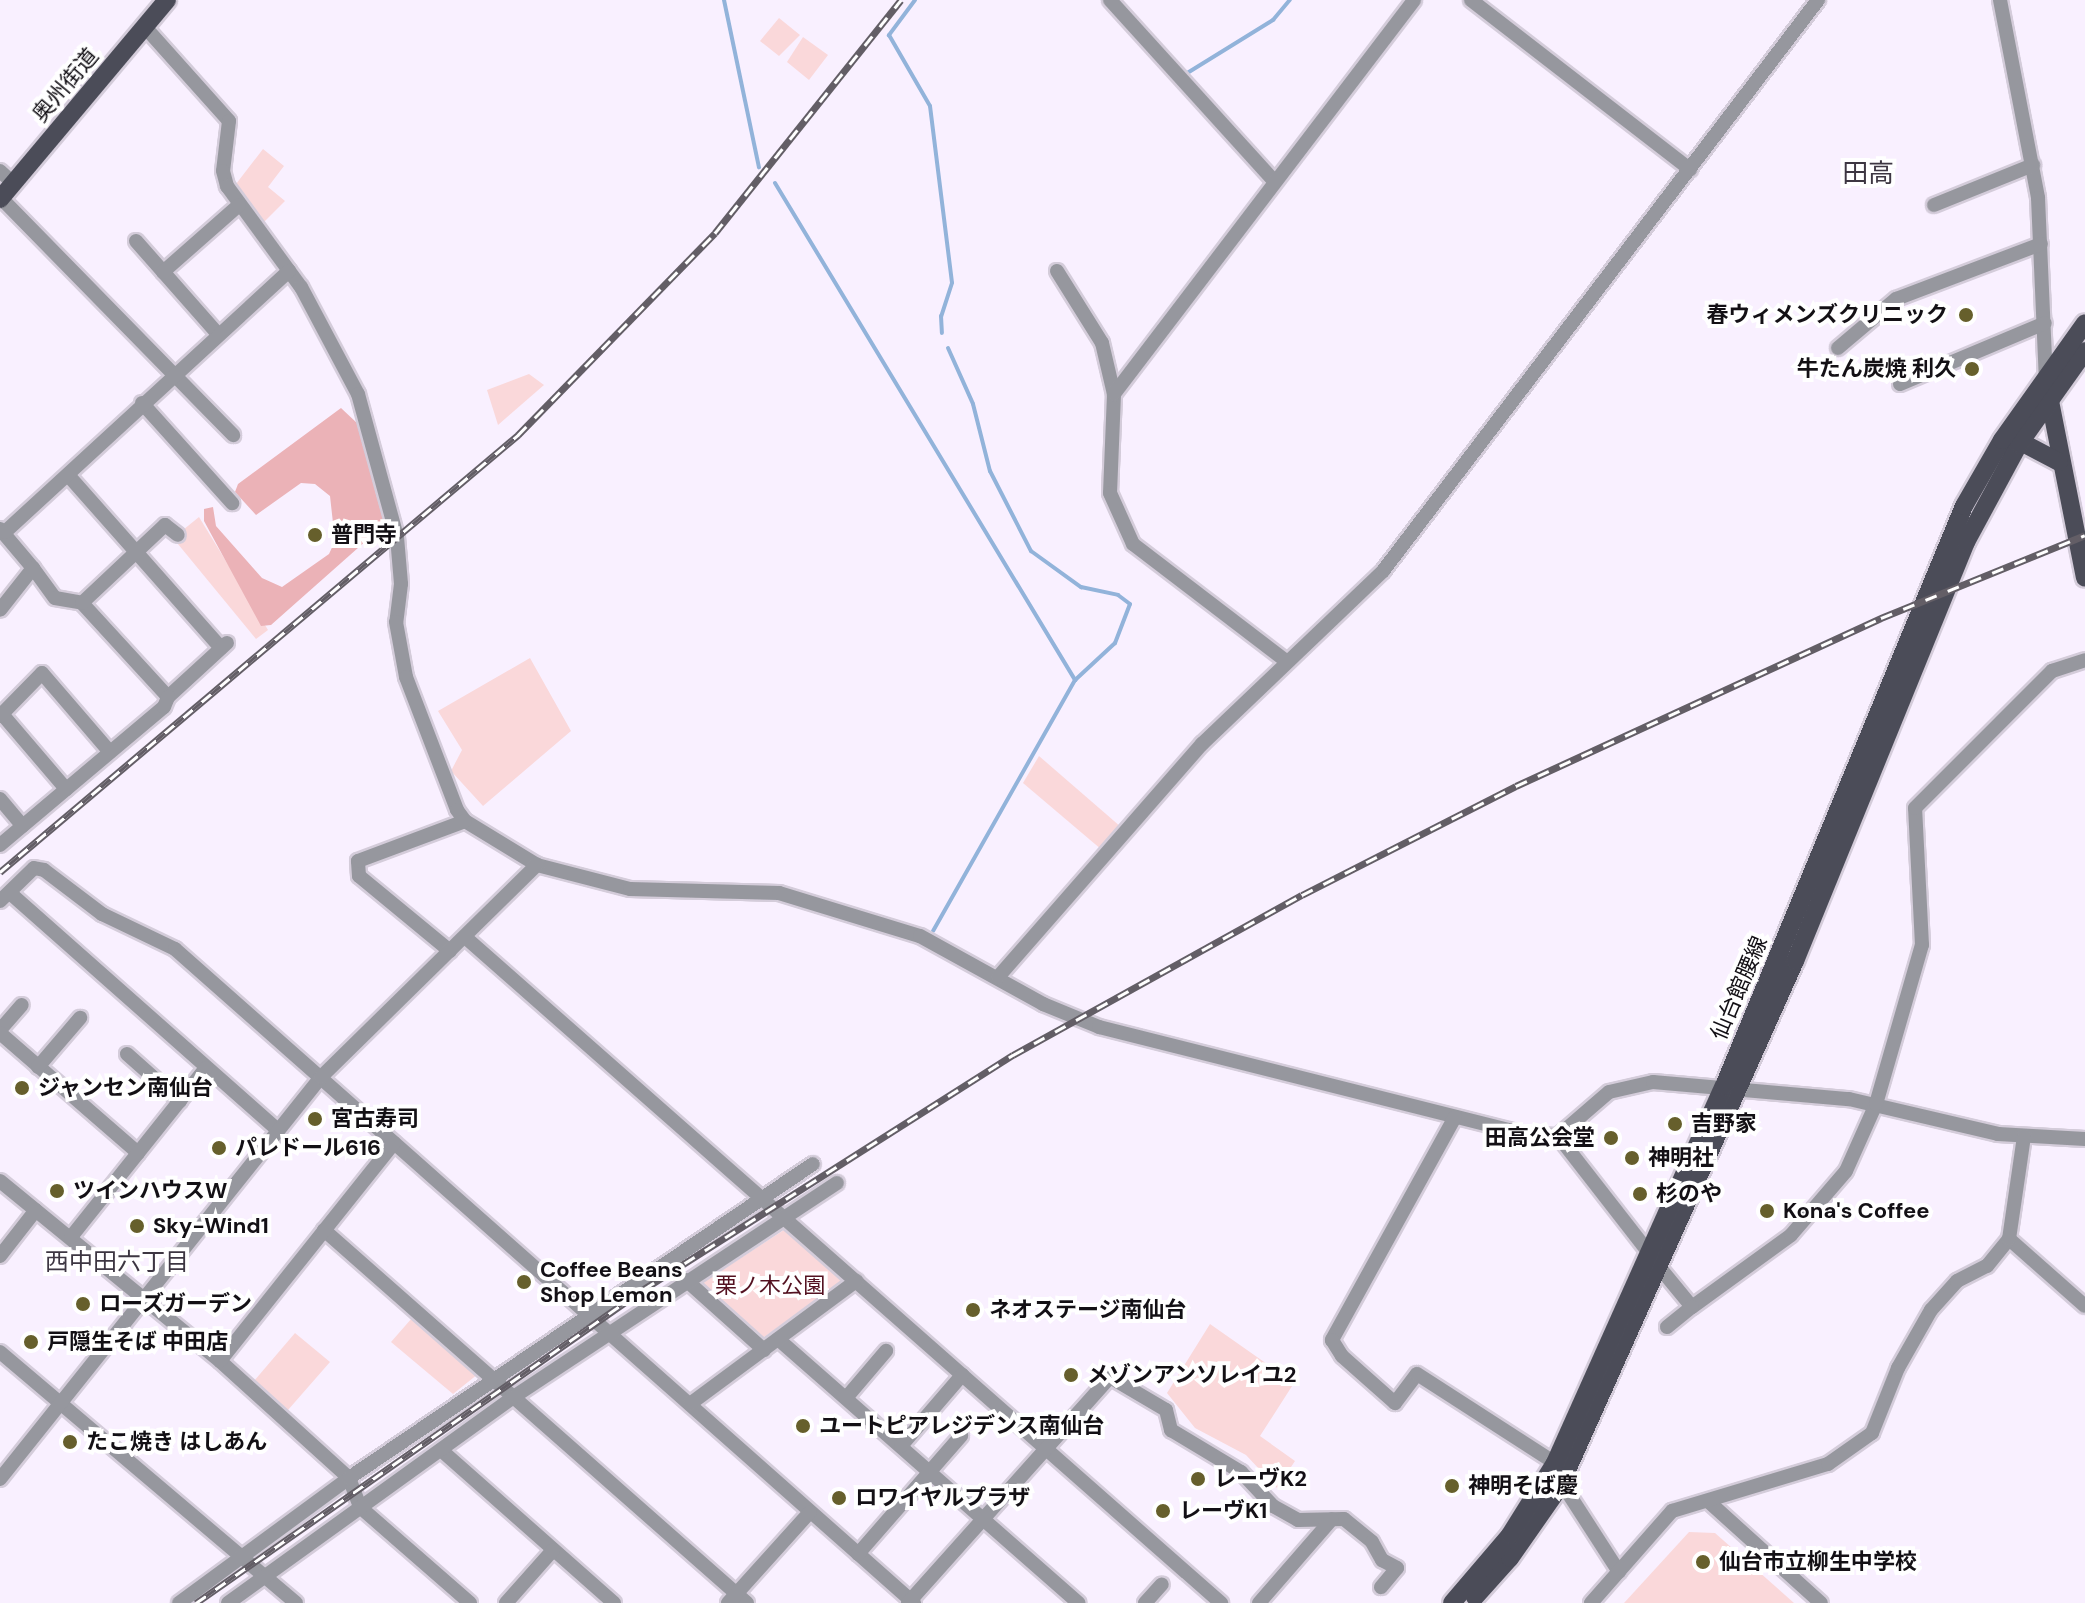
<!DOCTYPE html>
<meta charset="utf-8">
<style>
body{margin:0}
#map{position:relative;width:2085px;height:1603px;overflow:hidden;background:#f9f0ff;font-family:"DM Sans","Noto Sans JP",sans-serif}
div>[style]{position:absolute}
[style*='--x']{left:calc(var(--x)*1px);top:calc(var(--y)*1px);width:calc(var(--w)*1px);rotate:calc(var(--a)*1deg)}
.green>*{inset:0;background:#fad8da}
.forest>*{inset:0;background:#ebb2b7}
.stream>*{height:4px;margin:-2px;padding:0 2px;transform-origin:2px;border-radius:2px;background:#92b3da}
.roads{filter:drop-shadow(2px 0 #d4ccda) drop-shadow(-2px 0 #d4ccda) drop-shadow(0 2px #d4ccda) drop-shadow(0 -2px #d4ccda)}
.minor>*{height:14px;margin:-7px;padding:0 7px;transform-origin:7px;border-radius:7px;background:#96979e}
.major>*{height:18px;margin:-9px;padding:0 9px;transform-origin:9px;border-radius:9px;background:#4b4c58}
.rail>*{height:7px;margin-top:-3.5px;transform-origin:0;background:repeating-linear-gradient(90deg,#fff 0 12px,#635e66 0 24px);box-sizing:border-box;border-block:2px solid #635e66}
.dots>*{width:22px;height:22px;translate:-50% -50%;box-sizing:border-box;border:4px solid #fff;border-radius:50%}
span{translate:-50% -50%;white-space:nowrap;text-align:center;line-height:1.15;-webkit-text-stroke:8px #fff;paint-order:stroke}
.street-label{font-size:22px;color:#131015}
.poi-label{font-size:22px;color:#131015;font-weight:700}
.right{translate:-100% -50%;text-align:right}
.left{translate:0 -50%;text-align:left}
.park-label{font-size:22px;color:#531120}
.neighbourhood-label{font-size:24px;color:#3d3642}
.quarter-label{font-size:26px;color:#3d3642}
</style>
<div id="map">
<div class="green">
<i style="clip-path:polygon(779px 18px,800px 35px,779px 56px,760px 41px)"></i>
<i style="clip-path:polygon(803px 37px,828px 55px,809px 80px,787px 62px)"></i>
<i style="clip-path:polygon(263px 149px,284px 166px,268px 187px,285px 201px,261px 225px,236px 184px)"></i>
<i style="clip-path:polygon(529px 374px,544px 385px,498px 425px,487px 390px)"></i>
<i style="clip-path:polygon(199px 517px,268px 630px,256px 639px,173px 538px)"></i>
<i style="clip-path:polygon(530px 658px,571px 731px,483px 806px,451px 771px,462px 750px,438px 711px)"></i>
<i style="clip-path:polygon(1039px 756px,1121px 827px,1102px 850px,1023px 783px)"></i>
<i style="clip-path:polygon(787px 1228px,843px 1282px,760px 1340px,702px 1283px)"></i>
<i style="clip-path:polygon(412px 1318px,478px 1374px,453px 1394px,391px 1342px)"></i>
<i style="clip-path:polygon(1210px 1324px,1294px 1383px,1260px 1436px,1295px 1461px,1277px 1488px,1246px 1455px,1195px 1428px,1167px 1393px)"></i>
<i style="clip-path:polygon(295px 1333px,330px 1362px,288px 1410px,254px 1381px)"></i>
<i style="clip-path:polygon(1689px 1532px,1715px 1533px,1794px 1603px,1624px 1603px)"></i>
</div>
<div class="forest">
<i style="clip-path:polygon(341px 408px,358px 424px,385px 524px,271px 625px,261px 626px,204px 521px,204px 509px,213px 507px,216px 526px,262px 578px,282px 587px,329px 554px,335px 541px,330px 496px,315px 484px,301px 483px,256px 515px,235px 492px,238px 484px)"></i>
</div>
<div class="stream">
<i style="--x:724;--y:0;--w:171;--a:78.2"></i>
<i style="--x:915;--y:0;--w:44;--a:126.6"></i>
<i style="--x:889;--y:35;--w:82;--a:60"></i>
<i style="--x:930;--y:106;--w:178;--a:82.9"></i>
<i style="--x:952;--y:283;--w:35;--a:108"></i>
<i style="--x:941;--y:316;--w:17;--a:87"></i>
<i style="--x:1184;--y:75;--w:105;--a:-31.7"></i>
<i style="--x:1273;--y:20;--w:26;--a:-50"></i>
<i style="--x:775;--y:183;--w:581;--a:58.88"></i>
<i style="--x:1075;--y:680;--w:288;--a:119.5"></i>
<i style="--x:948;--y:348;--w:61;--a:65.9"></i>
<i style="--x:973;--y:404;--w:69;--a:75.8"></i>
<i style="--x:990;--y:471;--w:90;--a:62.9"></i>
<i style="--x:1031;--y:551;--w:62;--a:35.8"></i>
<i style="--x:1081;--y:587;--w:38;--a:12"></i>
<i style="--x:1118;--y:595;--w:15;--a:37"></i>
<i style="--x:1130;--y:604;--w:42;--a:111"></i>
<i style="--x:1115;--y:643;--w:54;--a:137.2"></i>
</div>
<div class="roads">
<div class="minor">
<i style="--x:1110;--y:0;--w:244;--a:47.8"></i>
<i style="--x:1471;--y:0;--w:277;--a:37.7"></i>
<i style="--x:2000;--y:0;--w:202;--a:79.1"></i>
<i style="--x:2038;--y:198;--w:180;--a:87.5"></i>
<i style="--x:145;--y:27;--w:126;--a:48.2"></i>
<i style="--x:229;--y:121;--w:50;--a:96.8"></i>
<i style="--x:223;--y:171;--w:16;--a:75"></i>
<i style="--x:227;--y:186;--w:125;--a:53.8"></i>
<i style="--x:301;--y:287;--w:121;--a:62"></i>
<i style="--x:358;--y:394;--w:148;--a:74.7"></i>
<i style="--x:397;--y:537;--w:47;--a:85.1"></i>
<i style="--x:401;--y:584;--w:38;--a:97"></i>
<i style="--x:396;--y:622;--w:56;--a:79.7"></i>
<i style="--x:406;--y:677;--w:142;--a:69"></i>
<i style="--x:457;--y:810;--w:14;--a:54"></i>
<i style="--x:465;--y:821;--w:84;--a:31.4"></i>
<i style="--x:537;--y:865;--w:96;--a:14.5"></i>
<i style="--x:630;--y:889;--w:149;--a:1.5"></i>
<i style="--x:779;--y:893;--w:147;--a:17"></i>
<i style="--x:920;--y:936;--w:141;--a:28.9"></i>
<i style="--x:1043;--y:1004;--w:61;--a:22.3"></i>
<i style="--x:1099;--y:1027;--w:442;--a:14.1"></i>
<i style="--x:1528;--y:1135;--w:30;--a:2"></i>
<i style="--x:1558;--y:1136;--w:67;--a:-40.8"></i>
<i style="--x:1609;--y:1092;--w:45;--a:-12.8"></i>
<i style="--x:1653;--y:1082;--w:197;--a:5"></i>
<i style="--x:1849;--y:1099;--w:153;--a:13.2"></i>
<i style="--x:1998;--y:1134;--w:87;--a:3.3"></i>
<i style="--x:0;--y:171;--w:19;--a:43"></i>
<i style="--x:1;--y:198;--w:332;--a:45.6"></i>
<i style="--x:1934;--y:205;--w:107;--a:-22"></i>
<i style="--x:136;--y:241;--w:124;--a:48.6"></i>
<i style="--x:1057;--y:271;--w:85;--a:58"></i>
<i style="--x:1102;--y:343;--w:52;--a:76.8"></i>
<i style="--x:1114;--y:394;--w:99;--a:92.3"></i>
<i style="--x:1110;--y:493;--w:56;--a:65.7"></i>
<i style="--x:1133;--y:544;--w:193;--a:37.4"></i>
<i style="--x:163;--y:272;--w:101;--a:-41.4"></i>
<i style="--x:1838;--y:348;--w:76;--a:-40.2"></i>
<i style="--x:1896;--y:299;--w:155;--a:-20.8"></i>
<i style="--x:1900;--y:384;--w:157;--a:-22.8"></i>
<i style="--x:1114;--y:394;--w:495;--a:-52.7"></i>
<i style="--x:142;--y:403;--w:135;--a:48"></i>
<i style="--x:68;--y:475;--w:231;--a:48.5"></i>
<i style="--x:0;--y:529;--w:51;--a:49.8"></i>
<i style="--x:33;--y:568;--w:53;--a:128.2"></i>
<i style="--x:5;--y:532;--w:386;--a:-42.6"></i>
<i style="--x:33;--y:568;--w:37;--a:54"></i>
<i style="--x:55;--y:598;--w:27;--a:10"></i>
<i style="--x:82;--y:603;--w:127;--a:47.5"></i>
<i style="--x:168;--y:697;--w:80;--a:-42.5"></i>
<i style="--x:82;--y:603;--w:114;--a:-43.2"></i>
<i style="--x:165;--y:525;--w:16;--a:38"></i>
<i style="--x:2;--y:714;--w:99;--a:49.5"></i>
<i style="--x:0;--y:716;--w:60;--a:-45.7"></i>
<i style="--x:42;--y:673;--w:104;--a:49.3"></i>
<i style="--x:0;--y:799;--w:35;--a:50"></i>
<i style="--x:0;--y:845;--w:214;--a:-40.1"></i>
<i style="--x:164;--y:707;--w:11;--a:-68"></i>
<i style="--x:10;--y:893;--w:356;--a:41.5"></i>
<i style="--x:0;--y:901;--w:47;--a:-44.1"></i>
<i style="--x:34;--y:868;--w:10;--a:11"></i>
<i style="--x:44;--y:870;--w:73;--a:37.2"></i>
<i style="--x:102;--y:914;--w:81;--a:25.6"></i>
<i style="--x:175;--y:949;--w:987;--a:41.51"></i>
<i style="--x:465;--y:937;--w:1008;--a:41.38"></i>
<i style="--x:450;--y:951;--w:118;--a:-140.5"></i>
<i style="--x:359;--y:876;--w:15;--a:-94"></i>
<i style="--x:358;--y:861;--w:114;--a:-20.5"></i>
<i style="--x:998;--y:977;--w:310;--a:-48.8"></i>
<i style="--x:1202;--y:744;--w:250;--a:-43.7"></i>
<i style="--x:1383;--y:571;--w:718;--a:-52.7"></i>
<i style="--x:0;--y:1030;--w:33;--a:-49"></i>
<i style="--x:0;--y:1033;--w:183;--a:41"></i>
<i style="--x:127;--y:1054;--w:71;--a:41.6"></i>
<i style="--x:38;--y:1067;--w:65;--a:-49.4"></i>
<i style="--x:1455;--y:1117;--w:255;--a:118.9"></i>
<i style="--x:1332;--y:1340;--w:19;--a:58"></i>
<i style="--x:1342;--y:1356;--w:71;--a:41.6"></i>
<i style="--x:1395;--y:1403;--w:36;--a:-53"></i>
<i style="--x:1417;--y:1374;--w:164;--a:32.8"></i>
<i style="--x:1558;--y:1136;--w:150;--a:52.1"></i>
<i style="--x:0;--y:1181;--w:284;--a:39.3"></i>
<i style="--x:220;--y:1361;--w:174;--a:42.2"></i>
<i style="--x:349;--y:1478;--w:31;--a:69"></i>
<i style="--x:360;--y:1507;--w:146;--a:41.1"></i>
<i style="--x:324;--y:1230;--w:564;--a:41.41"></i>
<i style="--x:71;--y:1237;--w:216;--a:-51.4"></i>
<i style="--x:2009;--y:1239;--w:101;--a:41.4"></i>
<i style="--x:0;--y:1256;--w:58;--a:-52"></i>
<i style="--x:1660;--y:1268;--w:50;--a:50.6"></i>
<i style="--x:1692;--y:1307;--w:122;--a:-36"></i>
<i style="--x:1791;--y:1235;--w:84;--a:-49.3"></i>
<i style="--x:1846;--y:1171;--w:73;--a:-65.9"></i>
<i style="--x:1876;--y:1104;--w:166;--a:-73.9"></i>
<i style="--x:1922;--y:945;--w:137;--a:-92.9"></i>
<i style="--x:1915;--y:808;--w:194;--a:-45"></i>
<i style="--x:2052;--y:671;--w:35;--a:-18"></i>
<i style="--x:686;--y:1280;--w:105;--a:41.9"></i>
<i style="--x:1667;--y:1327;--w:32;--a:-39"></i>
<i style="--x:778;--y:1339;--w:400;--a:41.3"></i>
<i style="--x:0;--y:1352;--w:388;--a:40.3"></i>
<i style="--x:220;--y:1361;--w:279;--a:-51.4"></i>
<i style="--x:846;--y:1398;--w:62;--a:-49.6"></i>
<i style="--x:690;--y:1404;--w:207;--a:-36.5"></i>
<i style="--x:901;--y:1446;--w:94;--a:-49.3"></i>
<i style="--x:441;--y:1450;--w:231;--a:41.5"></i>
<i style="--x:0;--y:1479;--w:514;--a:-51.39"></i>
<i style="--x:321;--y:1077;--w:303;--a:-44.5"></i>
<i style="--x:1561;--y:1482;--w:107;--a:57.2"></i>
<i style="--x:1708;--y:1501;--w:152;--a:42.1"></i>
<i style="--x:858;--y:1554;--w:157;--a:-48.9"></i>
<i style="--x:179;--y:1603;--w:211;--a:-36.3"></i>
<i style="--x:349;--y:1478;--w:560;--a:-34.09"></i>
<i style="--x:228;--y:1603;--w:354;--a:-35.8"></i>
<i style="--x:515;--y:1396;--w:386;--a:-33.5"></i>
<i style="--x:506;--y:1603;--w:71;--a:-48.4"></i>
<i style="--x:728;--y:1603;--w:122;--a:-48"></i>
<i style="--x:908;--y:1603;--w:303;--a:-48.2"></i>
<i style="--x:1110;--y:1377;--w:65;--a:30.5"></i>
<i style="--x:1166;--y:1410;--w:21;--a:76"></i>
<i style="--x:1171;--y:1430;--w:82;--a:31"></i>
<i style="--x:1241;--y:1472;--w:47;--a:46.7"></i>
<i style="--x:1273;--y:1506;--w:29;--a:29"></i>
<i style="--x:1298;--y:1520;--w:46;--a:-1.2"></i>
<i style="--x:1344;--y:1519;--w:36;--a:39"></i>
<i style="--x:1372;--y:1542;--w:21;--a:61"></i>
<i style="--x:1382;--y:1560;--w:17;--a:28"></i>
<i style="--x:1397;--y:1568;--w:25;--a:130"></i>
<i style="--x:1145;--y:1603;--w:25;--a:-48"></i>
<i style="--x:1259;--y:1603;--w:111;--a:-49"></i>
<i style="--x:1591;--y:1603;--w:123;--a:-48.6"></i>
<i style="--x:1672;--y:1511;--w:163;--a:-16.8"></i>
<i style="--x:1828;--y:1464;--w:54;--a:-35.2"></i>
<i style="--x:1872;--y:1433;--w:70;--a:-68.2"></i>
<i style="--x:1898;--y:1368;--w:67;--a:-60.4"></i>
<i style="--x:1931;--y:1310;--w:39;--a:-48"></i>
<i style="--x:1957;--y:1281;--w:34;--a:-27"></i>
<i style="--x:1987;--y:1266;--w:35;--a:-51"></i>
<i style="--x:2009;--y:1239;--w:104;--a:-81.7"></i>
</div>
<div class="major">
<i style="--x:0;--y:199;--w:260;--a:-50"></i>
<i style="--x:2049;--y:396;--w:185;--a:78.8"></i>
<i style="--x:2021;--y:442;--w:43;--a:27.8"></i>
<i style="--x:1475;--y:1597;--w:52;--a:-48.1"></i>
<i style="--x:1510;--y:1558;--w:85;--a:-55"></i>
<i style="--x:1559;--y:1488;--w:577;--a:-65.88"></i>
<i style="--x:1795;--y:961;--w:453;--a:-67.8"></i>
<i style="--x:1966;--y:542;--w:111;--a:-61.6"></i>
<i style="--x:2019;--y:444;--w:114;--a:-54.6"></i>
<i style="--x:1452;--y:1603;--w:89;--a:-49.5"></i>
<i style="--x:1510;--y:1535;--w:85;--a:-58"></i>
<i style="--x:1555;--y:1463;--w:413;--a:-65.9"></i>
<i style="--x:1724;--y:1086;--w:628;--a:-67.52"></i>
<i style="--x:1964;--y:506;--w:76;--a:-60.1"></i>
<i style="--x:2002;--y:440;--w:143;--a:-54.6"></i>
</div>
</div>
<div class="rail">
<i style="--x:0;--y:872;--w:678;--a:-40.15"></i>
<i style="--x:518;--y:435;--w:282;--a:-45.7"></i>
<i style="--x:715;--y:233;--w:298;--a:-51.4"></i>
<i style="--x:196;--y:1603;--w:547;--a:-35.03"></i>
<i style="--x:644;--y:1289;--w:437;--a:-32.4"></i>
<i style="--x:1013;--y:1055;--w:330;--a:-29"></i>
<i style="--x:1302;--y:895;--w:240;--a:-27"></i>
<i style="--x:1516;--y:786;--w:402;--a:-24.7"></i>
<i style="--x:1881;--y:618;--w:220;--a:-22.1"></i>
</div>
<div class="dots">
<i style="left:1966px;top:315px;background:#665f2c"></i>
<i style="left:1972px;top:369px;background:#665f2c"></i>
<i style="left:315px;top:535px;background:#665f2c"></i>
<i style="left:22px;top:1088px;background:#665f2c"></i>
<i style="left:315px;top:1119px;background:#665f2c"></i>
<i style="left:1675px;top:1124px;background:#665f2c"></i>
<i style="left:1611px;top:1138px;background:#665f2c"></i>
<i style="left:219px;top:1148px;background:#665f2c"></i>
<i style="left:1632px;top:1158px;background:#665f2c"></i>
<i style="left:57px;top:1191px;background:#665f2c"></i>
<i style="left:1640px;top:1194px;background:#665f2c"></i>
<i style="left:1767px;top:1211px;background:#665f2c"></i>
<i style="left:137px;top:1226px;background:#665f2c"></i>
<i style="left:524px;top:1282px;background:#665f2c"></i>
<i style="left:83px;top:1304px;background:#665f2c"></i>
<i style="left:973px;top:1310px;background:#665f2c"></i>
<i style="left:31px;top:1342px;background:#665f2c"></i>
<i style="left:1071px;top:1375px;background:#665f2c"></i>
<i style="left:803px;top:1426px;background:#665f2c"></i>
<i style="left:70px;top:1442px;background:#665f2c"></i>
<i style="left:1198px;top:1479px;background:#665f2c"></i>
<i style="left:1452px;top:1486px;background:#665f2c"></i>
<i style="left:839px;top:1498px;background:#665f2c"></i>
<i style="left:1163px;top:1511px;background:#665f2c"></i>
<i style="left:1703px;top:1562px;background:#665f2c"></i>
</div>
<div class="street-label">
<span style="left:65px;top:85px;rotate:-50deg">奥州街道</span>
<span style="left:1739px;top:988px;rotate:-67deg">仙台館腰線</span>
</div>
<div class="poi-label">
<span class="right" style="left:1948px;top:315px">春ウィメンズクリニック</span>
<span class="right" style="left:1956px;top:369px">牛たん炭焼 利久</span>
<span class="left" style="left:331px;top:535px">普門寺</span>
<span class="left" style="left:38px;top:1088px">ジャンセン南仙台</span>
<span class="left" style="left:331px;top:1119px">宮古寿司</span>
<span class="left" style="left:1691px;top:1124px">吉野家</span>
<span class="right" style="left:1595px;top:1138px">田高公会堂</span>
<span class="left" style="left:235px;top:1148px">パレドール616</span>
<span class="left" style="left:1648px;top:1158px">神明社</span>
<span class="left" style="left:73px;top:1191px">ツインハウスW</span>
<span class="left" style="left:1656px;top:1194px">杉のや</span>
<span class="left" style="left:1783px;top:1211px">Kona's Coffee</span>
<span class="left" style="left:153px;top:1226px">Sky-Wind1</span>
<span class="left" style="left:540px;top:1282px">Coffee Beans<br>Shop Lemon</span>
<span class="left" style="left:99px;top:1304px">ローズガーデン</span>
<span class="left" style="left:989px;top:1310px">ネオステージ南仙台</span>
<span class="left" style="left:47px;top:1342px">戸隠生そば 中田店</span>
<span class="left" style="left:1087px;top:1375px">メゾンアンソレイユ2</span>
<span class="left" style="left:819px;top:1426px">ユートピアレジデンス南仙台</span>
<span class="left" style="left:86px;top:1442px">たこ焼き はしあん</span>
<span class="left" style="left:1214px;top:1479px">レーヴK2</span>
<span class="left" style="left:1468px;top:1486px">神明そば慶</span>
<span class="left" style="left:855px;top:1498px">ロワイヤルプラザ</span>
<span class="left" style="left:1179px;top:1511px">レーヴK1</span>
<span class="left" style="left:1719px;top:1562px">仙台市立柳生中学校</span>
</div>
<div class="park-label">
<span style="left:770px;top:1286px">栗ノ木公園</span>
</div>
<div class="neighbourhood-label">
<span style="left:117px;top:1262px">西中田六丁目</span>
</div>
<div class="quarter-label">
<span style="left:1868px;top:174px">田高</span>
</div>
</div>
